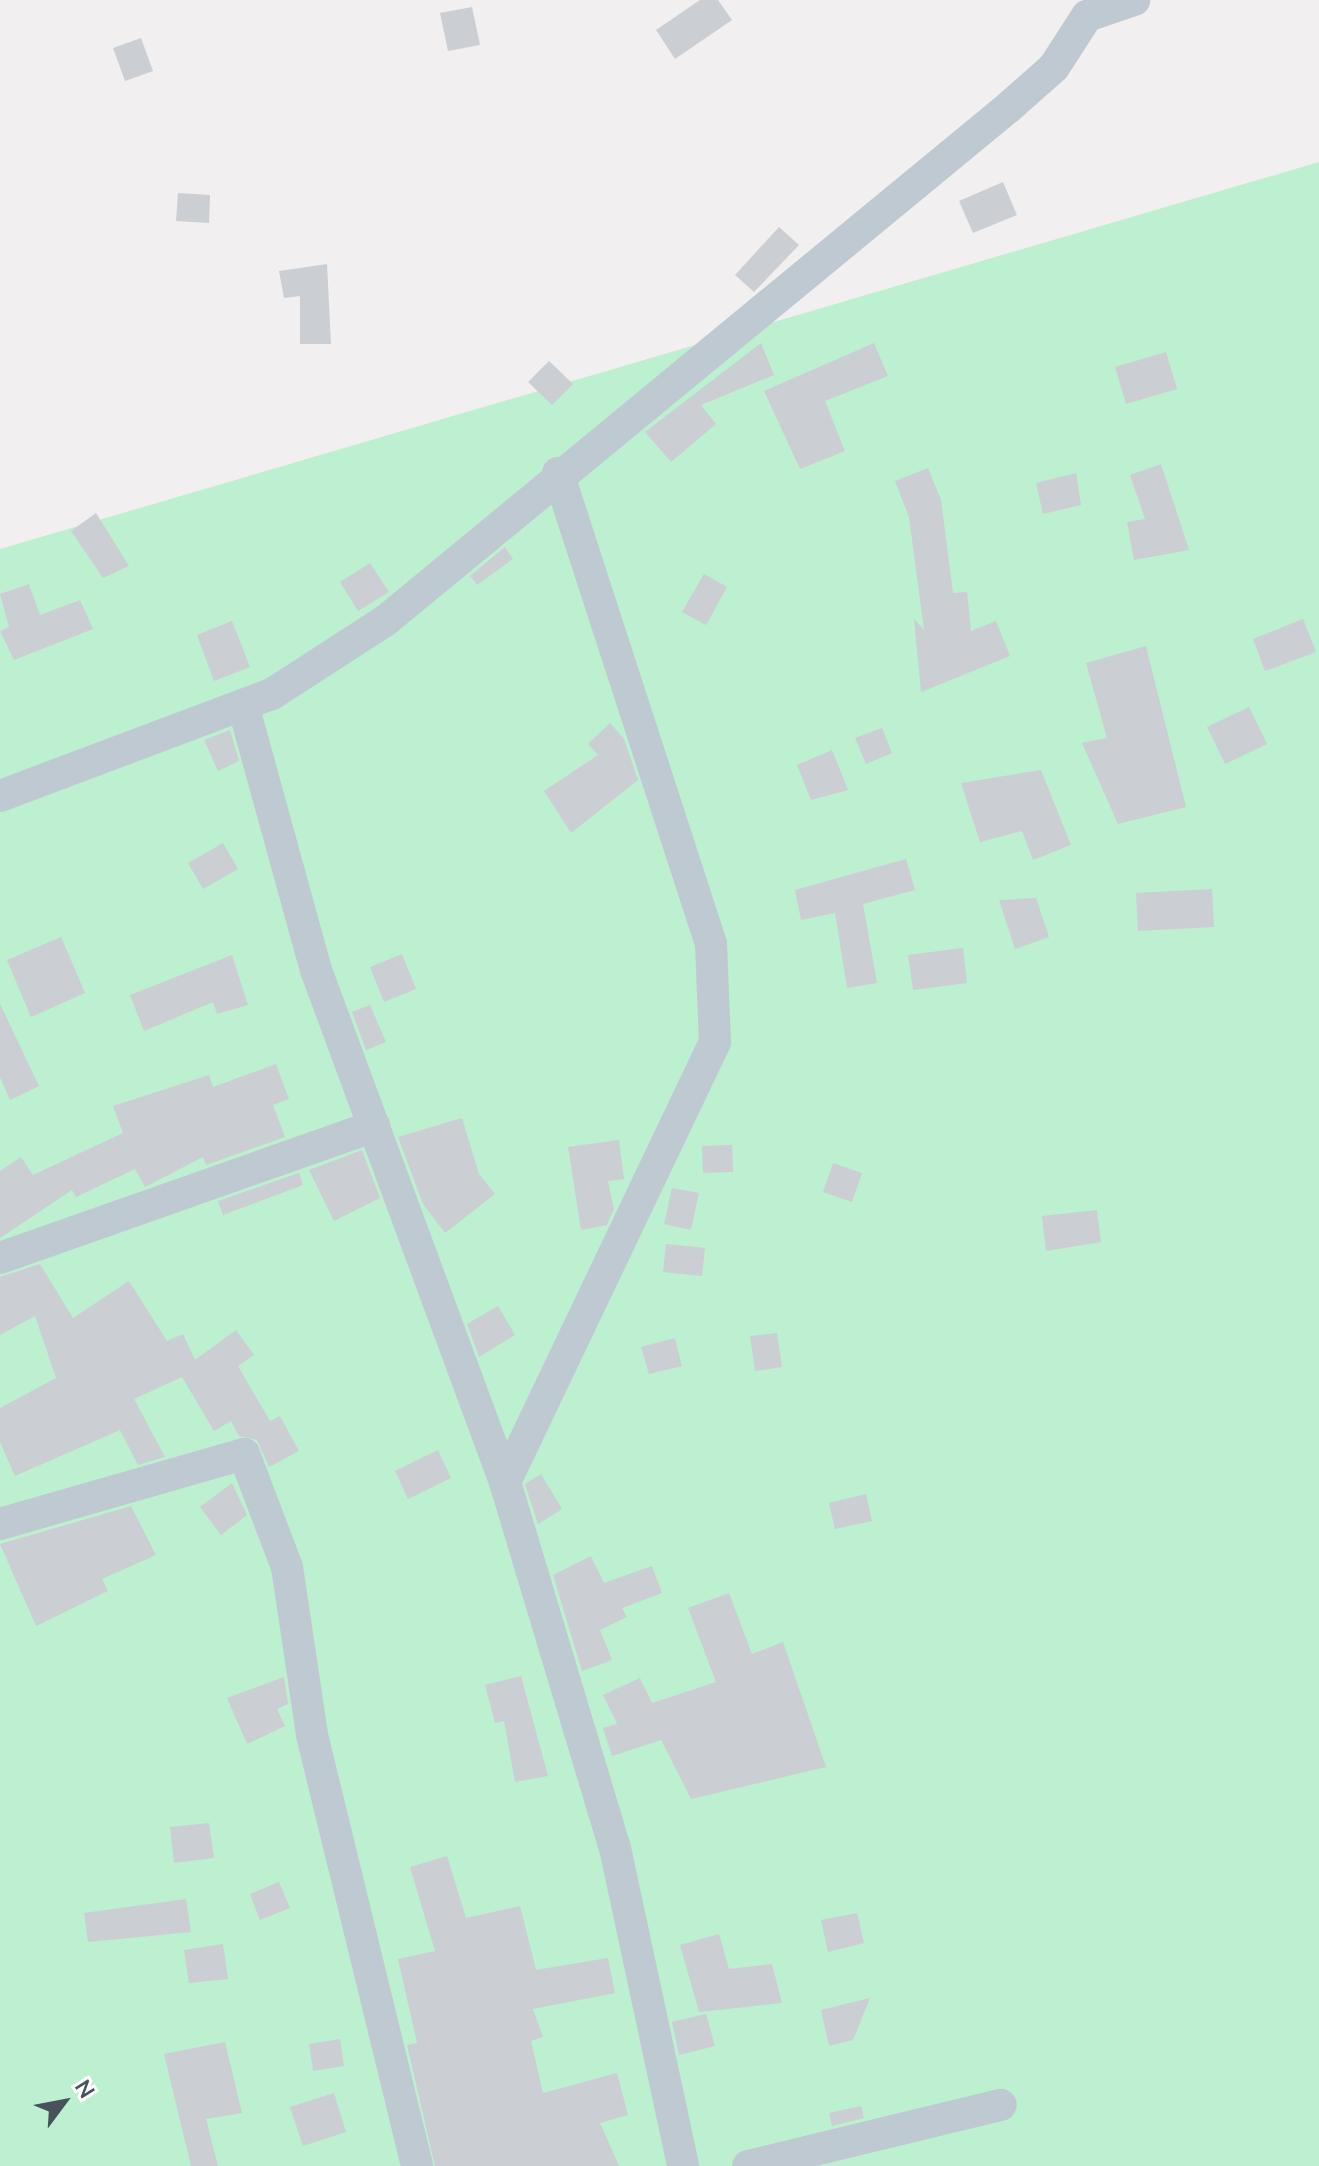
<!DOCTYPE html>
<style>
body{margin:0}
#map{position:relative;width:1319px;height:2166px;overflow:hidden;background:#f1efef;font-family:"Nunito Sans",sans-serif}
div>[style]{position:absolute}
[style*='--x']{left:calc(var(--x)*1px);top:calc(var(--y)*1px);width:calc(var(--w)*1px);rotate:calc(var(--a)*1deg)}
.green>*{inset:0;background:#bdefd1}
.building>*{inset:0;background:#cbced3}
.street>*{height:32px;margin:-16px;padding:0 16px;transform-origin:16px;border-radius:16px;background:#bfc9d1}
span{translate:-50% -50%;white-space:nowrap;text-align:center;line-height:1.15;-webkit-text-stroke:7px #fff;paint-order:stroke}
.north{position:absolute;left:24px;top:2062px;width:80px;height:80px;-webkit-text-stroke:6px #fff;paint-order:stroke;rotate:58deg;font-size:22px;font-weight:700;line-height:32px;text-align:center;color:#47525c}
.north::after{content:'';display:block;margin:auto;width:28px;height:36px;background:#47525c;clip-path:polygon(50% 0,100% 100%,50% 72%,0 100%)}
</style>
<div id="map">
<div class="green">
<i style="clip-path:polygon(1319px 162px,1319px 2166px,0 2166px,0 549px)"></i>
</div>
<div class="building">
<i style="clip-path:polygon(700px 0,718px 0,732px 20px,675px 59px,656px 30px)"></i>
<i style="clip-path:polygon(472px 7px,480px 45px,448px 51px,440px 13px)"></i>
<i style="clip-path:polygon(141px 38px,153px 71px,125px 81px,113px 48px)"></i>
<i style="clip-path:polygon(1003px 182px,1017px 215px,973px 233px,959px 201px)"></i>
<i style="clip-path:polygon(178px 193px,210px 195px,209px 223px,176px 221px)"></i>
<i style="clip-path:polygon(779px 227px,799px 245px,754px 292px,735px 275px)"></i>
<i style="clip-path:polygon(327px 264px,331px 344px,300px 344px,300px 296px,284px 298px,279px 271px)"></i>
<i style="clip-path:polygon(761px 343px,774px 375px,701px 405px,716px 424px,671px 462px,645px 432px)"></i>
<i style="clip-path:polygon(874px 343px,888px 376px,825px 401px,845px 451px,800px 469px,764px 391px)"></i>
<i style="clip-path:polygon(1166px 352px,1177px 389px,1126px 404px,1115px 367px)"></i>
<i style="clip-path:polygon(549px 361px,573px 384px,552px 405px,528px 382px)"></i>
<i style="clip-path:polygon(1161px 464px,1189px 550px,1134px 560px,1127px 522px,1145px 519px,1130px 475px)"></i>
<i style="clip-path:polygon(928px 468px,941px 500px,953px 593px,967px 592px,971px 631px,996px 621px,1010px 656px,921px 692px,914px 619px,924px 630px,909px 517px,895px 481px)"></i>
<i style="clip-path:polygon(1076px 473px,1081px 505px,1043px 514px,1036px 483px)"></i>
<i style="clip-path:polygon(96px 513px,129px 566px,103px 578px,71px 531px)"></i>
<i style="clip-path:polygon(505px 547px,513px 559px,477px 585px,470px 576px)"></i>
<i style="clip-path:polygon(370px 563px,389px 592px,358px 611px,340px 582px)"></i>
<i style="clip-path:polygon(704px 574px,727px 587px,706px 625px,682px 612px)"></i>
<i style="clip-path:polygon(29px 584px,40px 615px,80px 600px,93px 629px,14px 660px,0 631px,9px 627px,0 594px)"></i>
<i style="clip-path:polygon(1303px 619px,1316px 652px,1265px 671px,1253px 639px)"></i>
<i style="clip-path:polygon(232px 621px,250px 667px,214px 681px,197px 635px)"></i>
<i style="clip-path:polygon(1146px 646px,1186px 807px,1118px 824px,1082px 743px,1107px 738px,1086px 663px)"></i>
<i style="clip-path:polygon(1249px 707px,1267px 744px,1225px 764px,1207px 727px)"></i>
<i style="clip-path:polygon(610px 723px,624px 739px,638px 780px,571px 833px,544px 791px,598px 755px,588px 744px)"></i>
<i style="clip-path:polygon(882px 728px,892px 753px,866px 764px,855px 738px)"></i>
<i style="clip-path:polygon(230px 730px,239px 761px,218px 771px,204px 740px)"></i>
<i style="clip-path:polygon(832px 750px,848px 790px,811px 800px,797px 765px)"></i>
<i style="clip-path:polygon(1041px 770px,1071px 845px,1033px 860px,1022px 831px,980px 842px,961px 783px)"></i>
<i style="clip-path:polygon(223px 843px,238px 869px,203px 889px,188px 863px)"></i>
<i style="clip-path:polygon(906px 859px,915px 890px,863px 904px,877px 983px,847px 988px,835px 913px,801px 920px,795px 890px)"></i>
<i style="clip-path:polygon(1212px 889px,1214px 927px,1138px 931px,1136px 893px)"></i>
<i style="clip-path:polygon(1036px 898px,1049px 937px,1015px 949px,999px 900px)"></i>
<i style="clip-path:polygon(61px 937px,85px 993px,31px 1017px,7px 960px)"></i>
<i style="clip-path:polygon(963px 948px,967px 983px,913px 990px,908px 955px)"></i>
<i style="clip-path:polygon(402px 954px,416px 989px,384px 1002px,370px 967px)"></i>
<i style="clip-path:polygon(232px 955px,248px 1005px,217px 1014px,213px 1002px,144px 1031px,130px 995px)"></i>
<i style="clip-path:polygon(0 1004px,39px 1086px,10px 1100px,0 1077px)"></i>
<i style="clip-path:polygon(370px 1005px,386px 1042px,366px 1050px,352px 1012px)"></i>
<i style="clip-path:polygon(276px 1064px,289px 1099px,273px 1105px,285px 1137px,206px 1165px,203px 1157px,145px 1187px,135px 1169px,76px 1197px,72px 1190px,0 1238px,0 1171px,21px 1157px,33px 1175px,123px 1133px,113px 1106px,209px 1075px,213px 1087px)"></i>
<i style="clip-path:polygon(462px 1118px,479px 1174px,495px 1194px,445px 1233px,423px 1204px,398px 1137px)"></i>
<i style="clip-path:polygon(619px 1140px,624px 1179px,608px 1181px,614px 1209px,607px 1225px,581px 1230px,568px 1147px)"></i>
<i style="clip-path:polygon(732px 1145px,733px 1172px,703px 1173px,702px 1146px)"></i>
<i style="clip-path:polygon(362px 1150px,380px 1198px,334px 1221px,309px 1170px)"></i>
<i style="clip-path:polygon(833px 1163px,862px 1173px,852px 1202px,823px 1192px)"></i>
<i style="clip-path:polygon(299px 1173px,303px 1185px,223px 1215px,218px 1201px)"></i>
<i style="clip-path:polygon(672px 1188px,699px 1193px,691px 1230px,664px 1224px)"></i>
<i style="clip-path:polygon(1097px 1210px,1101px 1242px,1046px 1251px,1042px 1216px)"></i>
<i style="clip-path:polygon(666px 1244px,705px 1248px,702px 1276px,663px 1272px)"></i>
<i style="clip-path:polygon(40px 1264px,73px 1318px,129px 1281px,167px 1341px,183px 1334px,195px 1360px,236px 1330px,254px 1355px,238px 1366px,270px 1421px,280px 1416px,299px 1451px,269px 1467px,257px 1440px,239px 1436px,231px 1421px,214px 1431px,182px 1377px,134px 1399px,165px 1457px,138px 1465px,120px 1430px,15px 1476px,0 1442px,0 1408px,56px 1378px,35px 1316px,0 1335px,0 1277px)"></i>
<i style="clip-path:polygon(498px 1306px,515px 1335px,479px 1357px,467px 1324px)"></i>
<i style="clip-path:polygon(777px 1333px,782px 1367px,755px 1371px,750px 1336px)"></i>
<i style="clip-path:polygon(675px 1338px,682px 1366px,649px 1374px,641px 1347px)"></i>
<i style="clip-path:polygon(438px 1450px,451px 1478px,408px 1499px,395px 1471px)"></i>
<i style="clip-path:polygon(541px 1474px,562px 1509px,538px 1524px,525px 1484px)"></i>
<i style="clip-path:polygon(232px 1483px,247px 1515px,221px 1535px,200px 1507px)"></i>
<i style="clip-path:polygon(866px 1494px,872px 1521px,835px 1529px,829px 1503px)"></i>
<i style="clip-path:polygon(131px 1506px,156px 1555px,102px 1579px,108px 1591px,36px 1626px,0 1544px)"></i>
<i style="clip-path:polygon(591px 1556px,604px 1583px,652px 1566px,662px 1593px,622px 1608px,627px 1617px,600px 1630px,612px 1660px,582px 1671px,553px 1575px)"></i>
<i style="clip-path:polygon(729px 1593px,752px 1654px,783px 1642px,826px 1767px,691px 1799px,661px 1740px,612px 1756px,603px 1728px,617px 1724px,603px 1695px,640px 1678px,652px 1703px,716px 1682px,688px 1608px)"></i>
<i style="clip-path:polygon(521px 1676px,548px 1776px,515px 1782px,504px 1721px,495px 1723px,485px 1685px)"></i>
<i style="clip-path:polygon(284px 1677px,288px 1704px,277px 1709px,285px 1726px,247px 1744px,227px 1698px)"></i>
<i style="clip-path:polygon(209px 1823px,214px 1858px,174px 1863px,170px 1827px)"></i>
<i style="clip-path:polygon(447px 1856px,466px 1918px,520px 1906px,536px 1970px,608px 1958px,615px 1993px,533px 2009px,543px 2037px,531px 2041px,543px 2093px,617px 2073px,628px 2115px,600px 2123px,619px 2166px,435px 2166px,407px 2045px,417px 2043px,398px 1959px,435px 1951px,410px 1867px)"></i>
<i style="clip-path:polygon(279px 1882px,290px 1908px,260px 1920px,250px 1894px)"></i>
<i style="clip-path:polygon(186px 1899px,191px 1932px,88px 1942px,84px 1913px)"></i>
<i style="clip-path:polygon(857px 1913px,864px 1943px,828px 1952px,821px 1920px)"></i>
<i style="clip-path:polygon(719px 1934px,729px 1969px,772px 1964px,782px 2003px,699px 2012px,680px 1945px)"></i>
<i style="clip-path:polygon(223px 1944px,228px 1979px,189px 1983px,184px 1950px)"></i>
<i style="clip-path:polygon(870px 1998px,853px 2040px,829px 2046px,821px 2010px)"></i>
<i style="clip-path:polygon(706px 2014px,715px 2046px,679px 2055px,672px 2022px)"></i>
<i style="clip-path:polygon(340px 2039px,344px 2066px,313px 2071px,309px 2044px)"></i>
<i style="clip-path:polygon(225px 2042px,242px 2113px,206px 2119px,218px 2166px,191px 2166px,164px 2054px)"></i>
<i style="clip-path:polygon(334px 2093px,346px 2132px,303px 2146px,290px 2107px)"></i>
<i style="clip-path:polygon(861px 2106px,864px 2118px,832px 2126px,829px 2113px)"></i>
</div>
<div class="street">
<i style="--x:558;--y:473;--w:495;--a:72"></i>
<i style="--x:711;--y:944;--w:98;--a:87.7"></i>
<i style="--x:715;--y:1042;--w:488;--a:115.5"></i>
<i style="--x:505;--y:1482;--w:382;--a:73.3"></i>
<i style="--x:615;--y:1848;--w:325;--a:77.9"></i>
<i style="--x:243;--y:705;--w:275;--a:74.6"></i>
<i style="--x:316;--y:970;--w:546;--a:69.74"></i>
<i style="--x:0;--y:796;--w:290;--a:-20.6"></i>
<i style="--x:272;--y:694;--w:135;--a:-32.9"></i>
<i style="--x:385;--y:621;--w:808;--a:-39.48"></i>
<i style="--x:1009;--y:107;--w:60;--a:-41.6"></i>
<i style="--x:1054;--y:67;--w:61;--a:-57.1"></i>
<i style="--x:1087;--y:16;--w:50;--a:-18.8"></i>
<i style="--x:0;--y:1258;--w:397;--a:-19.4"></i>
<i style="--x:0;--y:1524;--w:254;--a:-16"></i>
<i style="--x:244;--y:1454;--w:121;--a:69.2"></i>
<i style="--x:287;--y:1567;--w:170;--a:81.5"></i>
<i style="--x:312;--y:1735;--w:444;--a:76.3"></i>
<i style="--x:748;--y:2166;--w:260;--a:-13.6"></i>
</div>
<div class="north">N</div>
</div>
